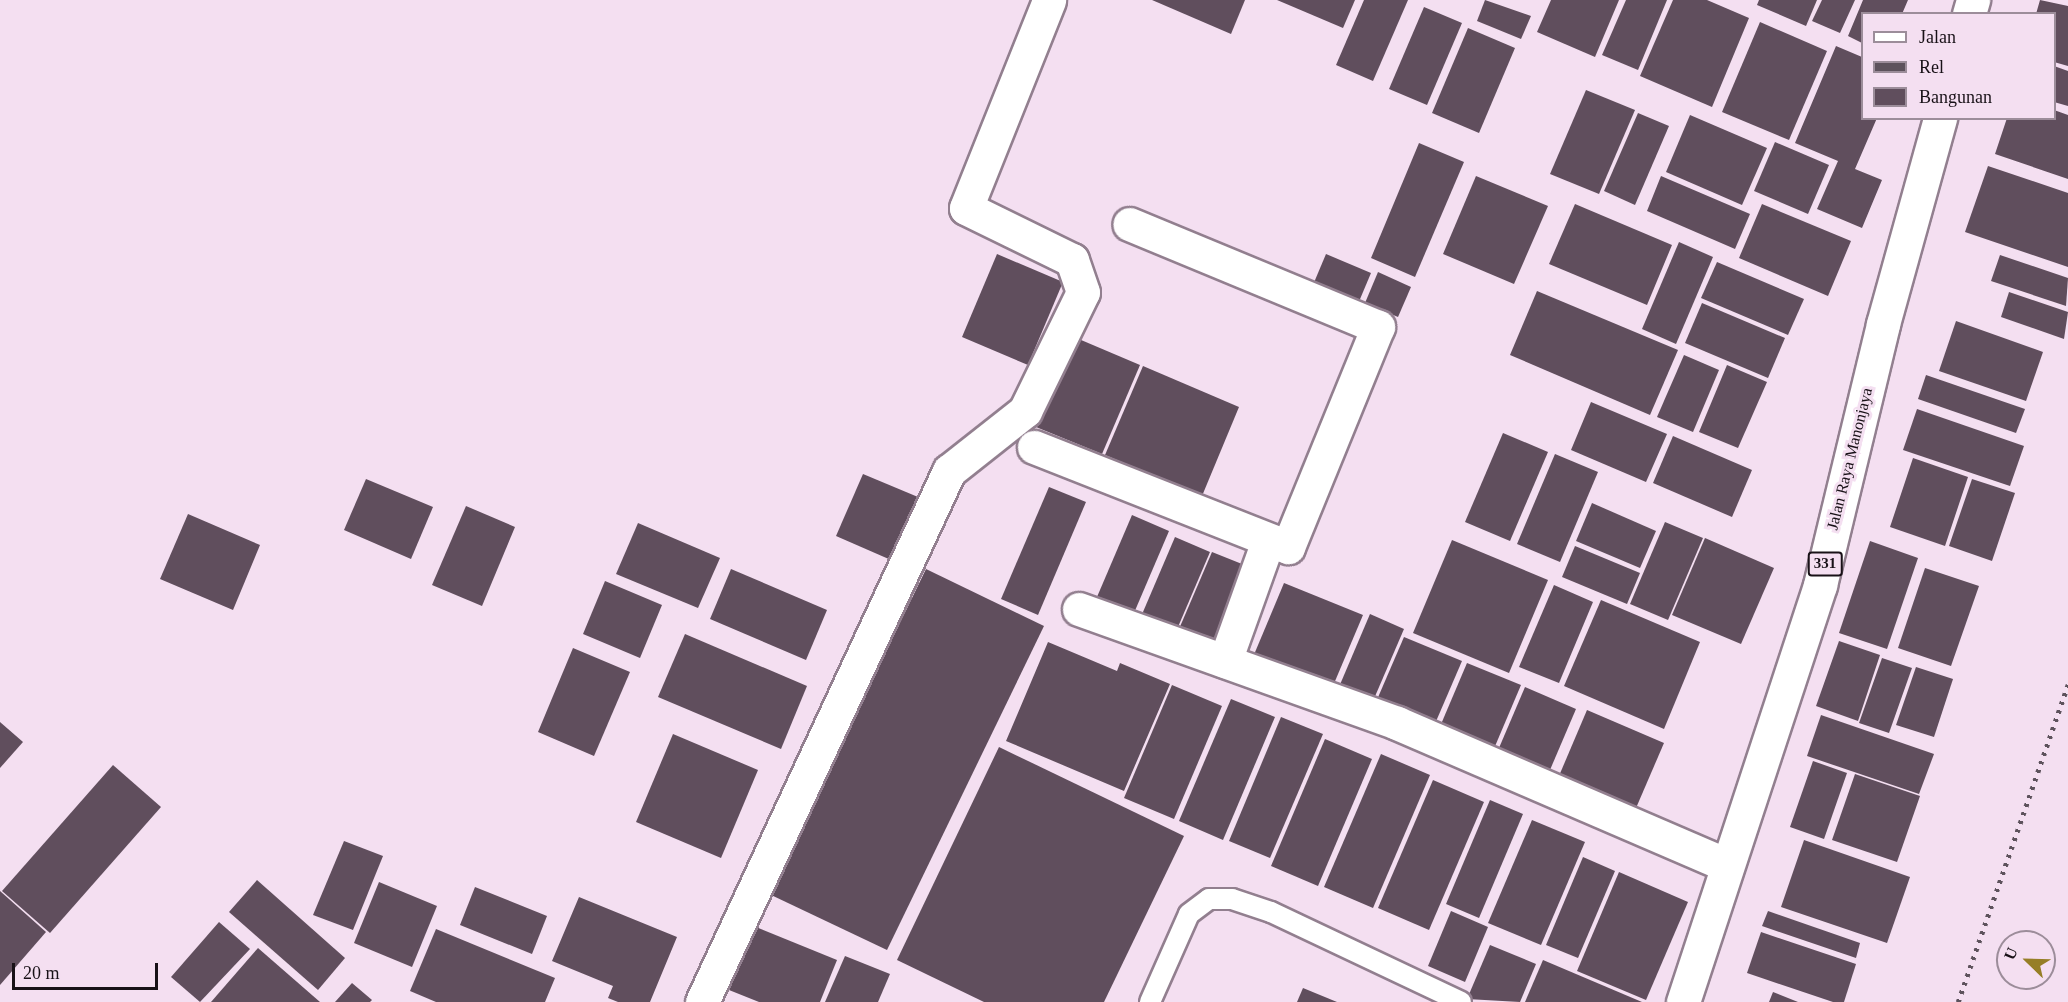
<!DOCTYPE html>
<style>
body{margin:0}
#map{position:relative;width:2068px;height:1002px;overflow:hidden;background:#f4dff1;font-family:"Times New Roman",serif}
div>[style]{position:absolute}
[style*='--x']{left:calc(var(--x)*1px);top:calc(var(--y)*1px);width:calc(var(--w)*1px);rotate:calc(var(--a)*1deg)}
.building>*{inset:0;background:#604e5d}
.roads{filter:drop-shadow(2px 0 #927f8f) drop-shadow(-2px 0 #927f8f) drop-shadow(0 2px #927f8f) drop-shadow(0 -2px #927f8f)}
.service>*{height:20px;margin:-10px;padding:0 10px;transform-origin:10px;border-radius:10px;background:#fff}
.minor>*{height:33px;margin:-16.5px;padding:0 16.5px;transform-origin:16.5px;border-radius:16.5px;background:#fff}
.primary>*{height:33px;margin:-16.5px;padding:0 16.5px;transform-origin:16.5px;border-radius:16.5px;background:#fff}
.rail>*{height:4.5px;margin-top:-2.25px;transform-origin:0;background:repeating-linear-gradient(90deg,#5d525c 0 3px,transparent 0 9px)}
span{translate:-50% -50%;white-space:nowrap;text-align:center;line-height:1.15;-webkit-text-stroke:6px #f4dff1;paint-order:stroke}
.shield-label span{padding:2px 4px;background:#f4dff1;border:2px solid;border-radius:4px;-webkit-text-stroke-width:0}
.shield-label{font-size:15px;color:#181117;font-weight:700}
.street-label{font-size:16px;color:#181117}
.legend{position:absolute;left:1861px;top:12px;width:195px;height:108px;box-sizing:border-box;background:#f4dff1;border:2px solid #9c8d9a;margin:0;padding:8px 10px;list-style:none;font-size:18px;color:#181117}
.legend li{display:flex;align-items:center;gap:12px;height:30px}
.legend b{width:30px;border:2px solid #9c8d9a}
.north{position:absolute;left:1996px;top:930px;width:60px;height:60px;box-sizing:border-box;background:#f4dff1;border:2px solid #9c8d9a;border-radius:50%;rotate:293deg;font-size:16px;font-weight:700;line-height:24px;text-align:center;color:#181117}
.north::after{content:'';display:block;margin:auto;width:21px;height:27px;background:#967e26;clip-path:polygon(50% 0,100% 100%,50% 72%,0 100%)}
.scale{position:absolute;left:12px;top:963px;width:146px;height:27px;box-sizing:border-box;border:3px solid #181117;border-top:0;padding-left:8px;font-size:18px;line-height:21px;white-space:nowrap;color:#181117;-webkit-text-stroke:4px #f4dff1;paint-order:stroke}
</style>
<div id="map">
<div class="building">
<i style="clip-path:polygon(1152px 0,1245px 0,1231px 34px)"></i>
<i style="clip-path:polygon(1277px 0,1355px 0,1343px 28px)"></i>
<i style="clip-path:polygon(1364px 0,1408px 0,1373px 81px,1336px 65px)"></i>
<i style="clip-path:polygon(1485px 0,1531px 16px,1521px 39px,1477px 21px)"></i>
<i style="clip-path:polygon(1551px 0,1619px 0,1595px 57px,1537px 32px)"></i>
<i style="clip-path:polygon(1626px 0,1667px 0,1638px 70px,1602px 55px)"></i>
<i style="clip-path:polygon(1673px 0,1707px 0,1749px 18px,1712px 107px,1640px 76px)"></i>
<i style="clip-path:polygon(1759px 0,1817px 0,1806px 26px,1757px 5px)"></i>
<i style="clip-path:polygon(1822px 0,1855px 0,1840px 33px,1812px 21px)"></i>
<i style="clip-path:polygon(1863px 0,1908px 0,1902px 14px,1862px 14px,1862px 43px,1848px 36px)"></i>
<i style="clip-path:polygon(2040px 0,2068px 6px,2068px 66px,2054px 62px,2054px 14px,2036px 14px)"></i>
<i style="clip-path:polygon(1424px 7px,1462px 23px,1427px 105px,1389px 89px)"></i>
<i style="clip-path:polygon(1760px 22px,1827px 51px,1789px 140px,1722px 112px)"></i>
<i style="clip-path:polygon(1468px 28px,1515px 48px,1479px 133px,1432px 113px)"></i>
<i style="clip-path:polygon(1836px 46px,1862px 57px,1862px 118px,1877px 118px,1855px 169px,1882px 180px,1862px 228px,1817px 209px,1838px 161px,1795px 143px)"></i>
<i style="clip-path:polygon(2054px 66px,2068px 71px,2068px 106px,2054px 102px)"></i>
<i style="clip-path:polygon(1586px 90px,1635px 110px,1599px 194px,1550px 174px)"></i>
<i style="clip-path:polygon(2054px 110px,2068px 115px,2068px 179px,1995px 154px,2007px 118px,2054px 118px)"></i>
<i style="clip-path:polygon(1638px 113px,1669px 126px,1635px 205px,1604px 191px)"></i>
<i style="clip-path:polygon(1690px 115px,1767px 148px,1742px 205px,1666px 172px)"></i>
<i style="clip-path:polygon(1775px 142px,1829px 165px,1808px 214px,1754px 191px)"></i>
<i style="clip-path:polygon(1419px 143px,1464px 162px,1415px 277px,1371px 258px)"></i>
<i style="clip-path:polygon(1988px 166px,2068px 193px,2068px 267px,1965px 232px)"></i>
<i style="clip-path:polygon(1476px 176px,1548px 206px,1514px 284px,1443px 254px)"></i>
<i style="clip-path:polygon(1661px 176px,1750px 214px,1735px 249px,1647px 211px)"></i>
<i style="clip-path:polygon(1575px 204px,1672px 245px,1647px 305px,1549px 264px)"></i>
<i style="clip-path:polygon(1762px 204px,1851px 241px,1828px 296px,1739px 258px)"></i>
<i style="clip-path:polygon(1679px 242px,1713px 257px,1676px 344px,1642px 329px)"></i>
<i style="clip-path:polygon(997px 254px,1063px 282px,1028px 365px,962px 337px)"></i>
<i style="clip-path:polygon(1326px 254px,1371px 273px,1355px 311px,1310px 292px)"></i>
<i style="clip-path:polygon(2000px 255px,2068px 278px,2066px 306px,1991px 281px)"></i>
<i style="clip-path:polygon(1717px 262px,1804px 299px,1788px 335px,1701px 298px)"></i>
<i style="clip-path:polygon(1378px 272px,1411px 287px,1398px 317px,1365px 303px)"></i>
<i style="clip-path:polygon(1537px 291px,1678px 350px,1650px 415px,1510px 355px)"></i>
<i style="clip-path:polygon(2009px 292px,2068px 312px,2064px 339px,2001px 317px)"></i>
<i style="clip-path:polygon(1702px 303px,1785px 338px,1768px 378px,1685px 343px)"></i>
<i style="clip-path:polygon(1956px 321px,2043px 352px,2026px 401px,1939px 371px)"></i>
<i style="clip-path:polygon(1074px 337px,1140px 365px,1102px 454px,1036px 427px)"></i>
<i style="clip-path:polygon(1684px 355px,1719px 370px,1693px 432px,1657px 417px)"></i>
<i style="clip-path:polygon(1727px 365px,1767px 382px,1738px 448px,1699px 432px)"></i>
<i style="clip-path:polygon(1143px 366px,1239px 407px,1202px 496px,1105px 455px)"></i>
<i style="clip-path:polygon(1926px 375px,2025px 409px,2016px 433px,1918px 399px)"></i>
<i style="clip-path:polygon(1591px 402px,1667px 434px,1646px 482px,1571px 450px)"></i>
<i style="clip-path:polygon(1917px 409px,2024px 446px,2010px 486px,1903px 450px)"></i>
<i style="clip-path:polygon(1503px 433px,1548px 452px,1510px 541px,1465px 522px)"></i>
<i style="clip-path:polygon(1673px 436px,1752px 470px,1732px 517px,1653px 483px)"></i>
<i style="clip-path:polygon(1555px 454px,1598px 472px,1560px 562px,1517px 544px)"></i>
<i style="clip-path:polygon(1913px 458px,1968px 477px,1945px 546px,1890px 527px)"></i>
<i style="clip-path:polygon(863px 474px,918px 497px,891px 560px,836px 536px)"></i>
<i style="clip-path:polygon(366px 479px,433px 507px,411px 559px,344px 530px)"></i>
<i style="clip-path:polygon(1972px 479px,2015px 493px,1992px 561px,1949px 546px)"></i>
<i style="clip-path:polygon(1049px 487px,1086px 502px,1038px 615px,1001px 599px)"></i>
<i style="clip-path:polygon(1592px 503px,1656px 531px,1640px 568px,1576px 541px)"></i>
<i style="clip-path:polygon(466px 506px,515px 527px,482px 606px,432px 585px)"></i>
<i style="clip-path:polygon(188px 514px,260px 545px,233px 610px,160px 579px)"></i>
<i style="clip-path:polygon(1132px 515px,1169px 531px,1131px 620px,1094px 604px)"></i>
<i style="clip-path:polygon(1665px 522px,1703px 538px,1668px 620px,1630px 604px)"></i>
<i style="clip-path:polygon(638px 523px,720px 558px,698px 608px,616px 574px)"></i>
<i style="clip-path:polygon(1175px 537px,1210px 552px,1175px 634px,1140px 619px)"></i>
<i style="clip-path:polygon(1705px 538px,1774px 568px,1741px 644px,1672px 615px)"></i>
<i style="clip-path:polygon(1452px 540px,1548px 580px,1509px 673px,1413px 633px)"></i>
<i style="clip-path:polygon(1870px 541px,1918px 558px,1887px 649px,1839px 633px)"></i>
<i style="clip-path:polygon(1575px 546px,1640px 573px,1627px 604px,1562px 577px)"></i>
<i style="clip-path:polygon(1212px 552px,1247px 566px,1215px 648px,1176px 636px)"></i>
<i style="clip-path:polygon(1925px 568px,1979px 586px,1951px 666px,1898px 648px)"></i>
<i style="clip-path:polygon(731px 569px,827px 610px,806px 660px,710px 619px)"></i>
<i style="clip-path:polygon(926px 569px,1044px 626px,887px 950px,769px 894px)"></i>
<i style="clip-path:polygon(605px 581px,662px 605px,640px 658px,583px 634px)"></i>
<i style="clip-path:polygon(1284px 583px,1363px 615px,1330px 693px,1253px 657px)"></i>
<i style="clip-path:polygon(1554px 585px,1593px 602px,1559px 683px,1519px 667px)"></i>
<i style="clip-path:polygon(1601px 600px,1700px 642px,1664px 729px,1564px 686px)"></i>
<i style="clip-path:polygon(1370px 614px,1404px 629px,1370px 708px,1336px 694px)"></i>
<i style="clip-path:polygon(685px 634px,807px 686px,781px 749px,658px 697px)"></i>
<i style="clip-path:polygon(1404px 637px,1462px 661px,1431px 733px,1373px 709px)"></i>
<i style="clip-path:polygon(1839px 641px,1880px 655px,1858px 721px,1816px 706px)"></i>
<i style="clip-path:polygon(1048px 642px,1117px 671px,1120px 663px,1170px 684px,1124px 791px,1006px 741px)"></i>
<i style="clip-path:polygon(573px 648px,630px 672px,594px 756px,538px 732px)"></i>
<i style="clip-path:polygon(1882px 658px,1912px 668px,1889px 733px,1859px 723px)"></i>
<i style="clip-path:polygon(1467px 663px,1521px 685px,1490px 758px,1436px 736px)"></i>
<i style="clip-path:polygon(1916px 667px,1953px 679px,1934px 737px,1896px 725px)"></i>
<i style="clip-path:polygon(1172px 685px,1222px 706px,1174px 819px,1124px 798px)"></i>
<i style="clip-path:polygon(1525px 687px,1576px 709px,1544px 784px,1493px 762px)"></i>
<i style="clip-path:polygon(1231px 699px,1275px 717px,1223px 840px,1179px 821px)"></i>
<i style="clip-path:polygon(1587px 710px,1664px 743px,1630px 822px,1553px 790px)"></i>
<i style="clip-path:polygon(1821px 715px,1934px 754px,1919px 794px,1807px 756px)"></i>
<i style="clip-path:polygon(1281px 717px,1323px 734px,1270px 858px,1229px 841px)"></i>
<i style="clip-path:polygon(0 722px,23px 742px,0 768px)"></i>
<i style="clip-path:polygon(673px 734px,758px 770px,721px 858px,636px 822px)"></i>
<i style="clip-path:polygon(1325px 739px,1372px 759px,1318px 886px,1271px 866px)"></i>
<i style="clip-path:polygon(999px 747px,1184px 836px,1104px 1002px,984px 1002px,897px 960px)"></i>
<i style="clip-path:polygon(1381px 754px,1430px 775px,1373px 908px,1324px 887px)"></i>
<i style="clip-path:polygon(1813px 761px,1847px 773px,1824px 839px,1790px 827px)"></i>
<i style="clip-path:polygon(113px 765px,161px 807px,50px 933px,2px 891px)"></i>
<i style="clip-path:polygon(1855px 774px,1920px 796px,1897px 862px,1832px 840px)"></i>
<i style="clip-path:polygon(1433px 780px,1484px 802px,1429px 930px,1378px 908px)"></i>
<i style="clip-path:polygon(1490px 800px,1523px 814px,1479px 918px,1446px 904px)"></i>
<i style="clip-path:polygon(1532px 820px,1585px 842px,1541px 945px,1488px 923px)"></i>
<i style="clip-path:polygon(1804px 840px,1910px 877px,1887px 943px,1781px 907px)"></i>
<i style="clip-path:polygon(344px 841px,383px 856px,353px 930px,313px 915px)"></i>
<i style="clip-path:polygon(1583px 857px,1615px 871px,1578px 958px,1546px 945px)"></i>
<i style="clip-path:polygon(1619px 872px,1688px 902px,1646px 1000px,1577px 971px)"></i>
<i style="clip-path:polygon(257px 880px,345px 958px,318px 990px,229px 912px)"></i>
<i style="clip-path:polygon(379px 882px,437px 906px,412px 967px,354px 943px)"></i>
<i style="clip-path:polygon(475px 887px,547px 916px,532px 954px,460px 925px)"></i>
<i style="clip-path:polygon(0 891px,46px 932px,0 985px)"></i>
<i style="clip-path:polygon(579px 897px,677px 937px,650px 1002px,618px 1002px,608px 998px,613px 986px,552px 961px)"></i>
<i style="clip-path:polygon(1451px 911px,1488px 927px,1465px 982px,1428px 966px)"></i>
<i style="clip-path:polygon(1768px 911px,1860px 943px,1856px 958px,1762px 926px)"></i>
<i style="clip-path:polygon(219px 922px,250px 949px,200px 1002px,171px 977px)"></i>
<i style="clip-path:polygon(751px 925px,837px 960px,820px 1002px,759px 1002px,724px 988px)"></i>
<i style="clip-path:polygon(436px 929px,555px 978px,545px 1002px,436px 1002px,410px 991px)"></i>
<i style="clip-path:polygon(1761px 932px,1856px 964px,1844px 1002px,1833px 1002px,1747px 973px)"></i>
<i style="clip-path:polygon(1490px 945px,1536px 964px,1520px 1002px,1467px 999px)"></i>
<i style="clip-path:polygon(258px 948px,320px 1002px,211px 1002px)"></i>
<i style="clip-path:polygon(845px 956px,890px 974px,878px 1002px,825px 1002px)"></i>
<i style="clip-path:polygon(1543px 960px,1642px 1002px,1525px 1002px)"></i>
<i style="clip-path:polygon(352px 983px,372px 1000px,370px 1002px,335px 1002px)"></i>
<i style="clip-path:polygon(1303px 988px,1337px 1002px,1297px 1002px)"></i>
<i style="clip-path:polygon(1773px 992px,1798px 1002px,1769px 1002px)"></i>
</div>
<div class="roads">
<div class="service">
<i style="--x:1150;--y:1002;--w:96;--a:-66.1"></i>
<i style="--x:1189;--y:914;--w:25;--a:-37"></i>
<i style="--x:1209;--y:899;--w:23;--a:0"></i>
<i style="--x:1232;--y:899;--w:41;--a:18.4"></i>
<i style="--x:1271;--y:912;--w:210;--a:25.3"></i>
</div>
<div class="minor">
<i style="--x:1034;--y:447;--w:273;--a:21.5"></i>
<i style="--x:1288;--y:547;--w:238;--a:-67.8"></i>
<i style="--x:1378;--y:327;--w:269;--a:-157.5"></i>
<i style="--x:1079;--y:609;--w:338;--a:19.7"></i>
<i style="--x:1397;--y:723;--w:357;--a:23.3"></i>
<i style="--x:1225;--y:661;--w:127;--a:-70.3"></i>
<i style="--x:702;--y:1002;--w:586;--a:-65.05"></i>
<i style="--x:949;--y:471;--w:97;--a:-38.3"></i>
<i style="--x:1025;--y:411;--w:132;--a:-64"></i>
<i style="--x:1083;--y:292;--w:34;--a:-109"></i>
<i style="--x:1072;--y:260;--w:118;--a:-153.9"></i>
<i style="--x:966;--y:208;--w:224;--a:-68.2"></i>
</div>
<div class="primary">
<i style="--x:1969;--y:14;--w:15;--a:-74"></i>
<i style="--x:1683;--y:1002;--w:439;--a:-71.8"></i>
<i style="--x:1820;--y:585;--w:268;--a:-76.4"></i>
<i style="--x:1883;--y:324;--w:214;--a:-74.5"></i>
</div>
</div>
<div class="rail">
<i style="--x:1958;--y:1002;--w:336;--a:-70.9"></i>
</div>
<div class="shield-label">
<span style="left:1825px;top:564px">331</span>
</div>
<div class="street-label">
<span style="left:1850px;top:459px;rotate:-76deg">Jalan Raya Manonjaya</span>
</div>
<ul class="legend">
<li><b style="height:8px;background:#fff"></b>Jalan</li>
<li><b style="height:8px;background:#5d525c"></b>Rel</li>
<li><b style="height:16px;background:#604e5d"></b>Bangunan</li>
</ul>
<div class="north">U</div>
<div class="scale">20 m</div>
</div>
